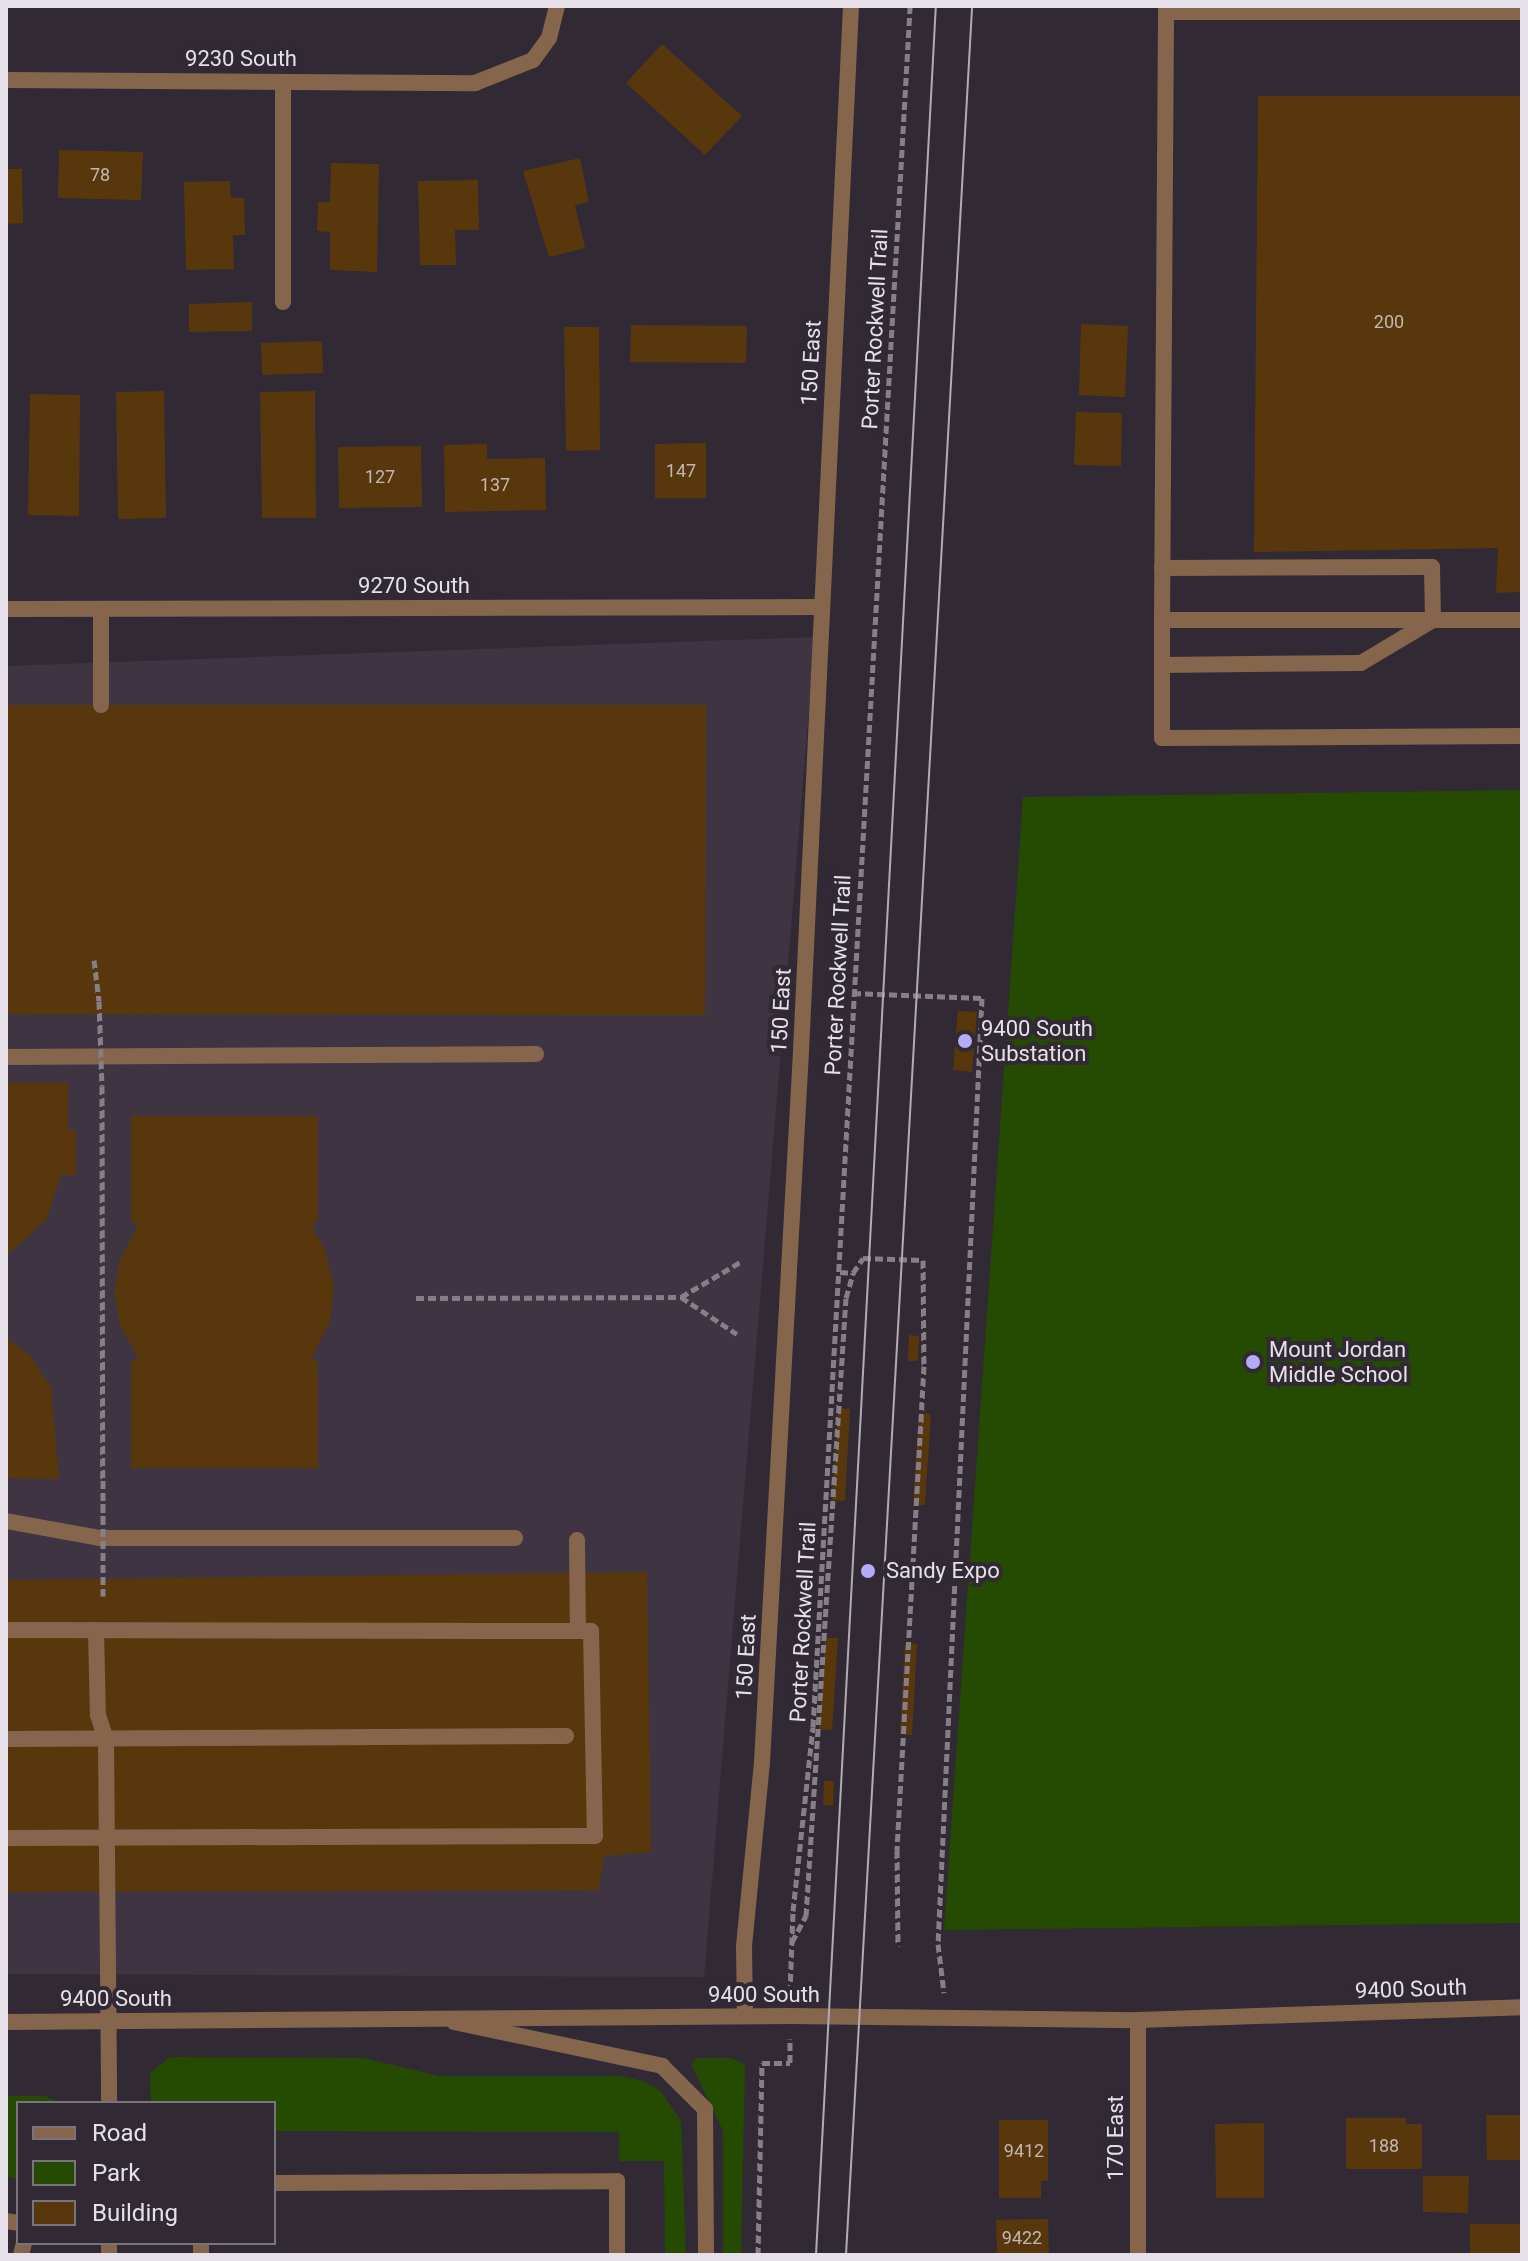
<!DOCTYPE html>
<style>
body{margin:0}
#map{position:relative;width:1528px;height:2261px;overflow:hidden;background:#312a34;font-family:Roboto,sans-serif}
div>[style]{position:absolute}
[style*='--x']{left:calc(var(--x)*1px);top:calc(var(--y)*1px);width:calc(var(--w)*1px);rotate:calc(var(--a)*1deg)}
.built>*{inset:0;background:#3e3442}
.green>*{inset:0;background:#254a02}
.building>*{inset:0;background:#59370d}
.path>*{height:5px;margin-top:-2.5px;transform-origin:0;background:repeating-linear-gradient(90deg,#867f88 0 8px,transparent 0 12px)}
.service>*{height:16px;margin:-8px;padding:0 8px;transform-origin:8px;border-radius:8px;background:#85664d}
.minor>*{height:16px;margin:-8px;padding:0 8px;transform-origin:8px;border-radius:8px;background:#85664d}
.tertiary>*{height:16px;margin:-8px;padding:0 8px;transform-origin:8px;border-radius:8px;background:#85664d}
.tram>*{height:2px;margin:-1px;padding:0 1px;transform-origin:1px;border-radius:1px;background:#b1acb4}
.path-bridge>*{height:5px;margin-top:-2.5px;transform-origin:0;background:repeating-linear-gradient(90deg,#867f88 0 8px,transparent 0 12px)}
.dots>*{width:22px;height:22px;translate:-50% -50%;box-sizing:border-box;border:4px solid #312a34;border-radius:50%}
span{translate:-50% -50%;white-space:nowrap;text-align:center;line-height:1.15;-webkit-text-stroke:8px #312a34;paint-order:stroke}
.number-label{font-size:18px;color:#c3b6b1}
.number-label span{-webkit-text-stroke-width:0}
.street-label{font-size:22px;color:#e6e1e8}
.poi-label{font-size:22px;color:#e6e1e8}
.left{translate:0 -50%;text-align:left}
.frame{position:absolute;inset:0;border:8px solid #e6e1e8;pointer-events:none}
.legend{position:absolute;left:16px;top:2101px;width:260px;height:144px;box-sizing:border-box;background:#312a34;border:2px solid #79737c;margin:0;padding:10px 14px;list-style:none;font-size:24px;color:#e6e1e8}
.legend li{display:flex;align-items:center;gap:16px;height:40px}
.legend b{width:40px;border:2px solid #79737c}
</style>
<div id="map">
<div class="built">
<i style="clip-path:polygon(815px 637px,704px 1977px,6px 1974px,6px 666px)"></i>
</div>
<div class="green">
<i style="clip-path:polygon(1522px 790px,1522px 1923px,944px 1930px,1023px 797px)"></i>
<i style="clip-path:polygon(170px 2057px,364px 2058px,439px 2076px,620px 2076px,643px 2081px,660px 2090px,681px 2121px,686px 2255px,665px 2255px,664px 2161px,619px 2161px,619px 2132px,274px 2131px,274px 2103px,151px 2103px,150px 2073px)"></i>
<i style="clip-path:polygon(697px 2058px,732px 2058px,745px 2065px,741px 2255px,723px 2255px,723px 2131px,691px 2064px)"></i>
<i style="clip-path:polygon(6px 2096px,45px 2096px,61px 2103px,18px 2103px,18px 2179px,6px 2176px)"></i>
</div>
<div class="building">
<i style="clip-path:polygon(662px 44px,742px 116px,705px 155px,626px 83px)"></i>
<i style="clip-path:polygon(1258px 96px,1522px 96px,1522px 592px,1496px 593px,1498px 548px,1254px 552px)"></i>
<i style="clip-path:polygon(59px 150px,143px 152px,141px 200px,58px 198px)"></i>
<i style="clip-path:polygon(580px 158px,589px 202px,575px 205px,585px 248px,549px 257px,523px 171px)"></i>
<i style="clip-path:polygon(331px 163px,379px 164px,377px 272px,330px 270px,330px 232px,317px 231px,318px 202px,330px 202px)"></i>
<i style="clip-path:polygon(6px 169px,22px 169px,23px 223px,6px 224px)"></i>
<i style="clip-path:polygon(478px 180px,479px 230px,455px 230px,456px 265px,420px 265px,418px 181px)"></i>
<i style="clip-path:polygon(230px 181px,231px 198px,244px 198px,245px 235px,233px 235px,234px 269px,186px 270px,184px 182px)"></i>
<i style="clip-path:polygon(252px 302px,252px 331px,189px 332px,189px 304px)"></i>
<i style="clip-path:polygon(1081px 324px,1128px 326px,1125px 397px,1079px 395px)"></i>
<i style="clip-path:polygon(631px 325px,747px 326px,746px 363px,630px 362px)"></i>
<i style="clip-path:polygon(564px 327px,599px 327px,600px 450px,566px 451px)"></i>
<i style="clip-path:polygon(322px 341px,323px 373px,262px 375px,261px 343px)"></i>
<i style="clip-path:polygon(164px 391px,166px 518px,118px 519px,116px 392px)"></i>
<i style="clip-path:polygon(315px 391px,316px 518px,262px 518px,260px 392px)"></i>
<i style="clip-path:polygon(30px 394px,80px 395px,79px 516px,28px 515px)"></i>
<i style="clip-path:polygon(1076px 412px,1122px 413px,1121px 466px,1074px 465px)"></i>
<i style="clip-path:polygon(706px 443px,706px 498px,655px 498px,655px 444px)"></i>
<i style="clip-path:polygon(487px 444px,487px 459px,545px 458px,546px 510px,445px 512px,444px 445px)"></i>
<i style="clip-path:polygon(421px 446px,422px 507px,339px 508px,338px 447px)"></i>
<i style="clip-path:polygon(6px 705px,706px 705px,705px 1015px,6px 1014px)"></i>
<i style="clip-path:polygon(958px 1011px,977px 1012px,972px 1072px,953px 1070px)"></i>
<i style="clip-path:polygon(6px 1083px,68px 1083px,68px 1130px,76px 1130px,76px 1175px,61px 1175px,46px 1220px,6px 1256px)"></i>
<i style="clip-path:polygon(131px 1116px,318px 1116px,318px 1222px,313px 1222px,313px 1229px,324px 1247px,334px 1286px,330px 1322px,313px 1354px,313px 1361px,318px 1361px,318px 1468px,131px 1468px,131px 1361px,136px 1361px,136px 1353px,120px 1325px,114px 1291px,120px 1259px,136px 1230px,136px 1222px,131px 1222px)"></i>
<i style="clip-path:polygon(909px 1335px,919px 1336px,918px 1361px,908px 1361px)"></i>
<i style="clip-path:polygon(6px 1338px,30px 1355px,51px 1388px,59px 1479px,6px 1478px)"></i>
<i style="clip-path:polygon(838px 1408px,850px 1409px,845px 1501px,832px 1500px)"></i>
<i style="clip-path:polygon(919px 1413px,931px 1414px,925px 1505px,913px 1505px)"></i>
<i style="clip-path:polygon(647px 1572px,651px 1852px,604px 1856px,598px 1890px,6px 1892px,6px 1580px)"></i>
<i style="clip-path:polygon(825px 1638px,838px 1638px,832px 1730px,819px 1729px)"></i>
<i style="clip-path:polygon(905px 1643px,917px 1644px,912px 1735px,900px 1734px)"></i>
<i style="clip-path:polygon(824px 1781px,834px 1781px,833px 1806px,823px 1805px)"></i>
<i style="clip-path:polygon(1486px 2115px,1522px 2115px,1522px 2160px,1487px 2160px)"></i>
<i style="clip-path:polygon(1346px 2118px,1406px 2118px,1406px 2124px,1422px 2124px,1422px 2169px,1346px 2169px)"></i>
<i style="clip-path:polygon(999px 2120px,1048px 2120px,1048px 2181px,1041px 2181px,1041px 2198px,999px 2198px)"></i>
<i style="clip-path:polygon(1264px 2123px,1264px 2198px,1216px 2198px,1215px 2124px)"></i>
<i style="clip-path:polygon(1423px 2176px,1469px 2176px,1468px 2213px,1423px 2212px)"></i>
<i style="clip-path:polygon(1048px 2219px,1049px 2255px,997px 2255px,996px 2220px)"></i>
<i style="clip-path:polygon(1470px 2224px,1522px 2224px,1522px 2255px,1470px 2255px)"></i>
</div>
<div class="path">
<i style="--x:94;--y:960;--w:41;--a:83"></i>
<i style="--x:853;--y:993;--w:129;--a:2.2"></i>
<i style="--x:982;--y:998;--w:947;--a:92.66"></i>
<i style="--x:938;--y:1944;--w:49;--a:83"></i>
<i style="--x:102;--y:1086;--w:394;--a:89.9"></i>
<i style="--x:840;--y:1272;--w:13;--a:4"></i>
<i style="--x:853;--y:1273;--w:18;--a:-56"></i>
<i style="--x:863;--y:1258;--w:60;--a:1.9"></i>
<i style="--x:923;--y:1260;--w:106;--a:89.5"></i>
<i style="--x:924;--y:1366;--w:485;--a:93.2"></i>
<i style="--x:897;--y:1850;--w:96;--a:89.4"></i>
<i style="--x:681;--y:1297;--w:67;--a:33.5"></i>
<i style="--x:416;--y:1298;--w:265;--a:-0.2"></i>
<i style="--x:681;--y:1297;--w:71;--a:-30.5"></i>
<i style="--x:792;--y:1942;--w:30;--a:-62"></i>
<i style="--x:806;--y:1916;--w:619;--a:-86.3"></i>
<i style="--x:846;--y:1298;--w:26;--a:-74"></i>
<i style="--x:790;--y:1993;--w:82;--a:-87.9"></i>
<i style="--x:793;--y:1911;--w:185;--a:-83.8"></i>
<i style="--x:813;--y:1727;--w:1724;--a:-86.77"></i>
<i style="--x:758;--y:2255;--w:192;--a:-88.8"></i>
<i style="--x:762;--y:2063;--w:28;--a:0"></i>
<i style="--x:790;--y:2063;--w:24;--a:-90"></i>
</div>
<div class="service">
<i style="--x:1166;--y:6;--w:6;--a:90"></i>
<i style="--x:1166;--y:12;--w:356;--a:0"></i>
<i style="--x:283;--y:302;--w:220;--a:-90"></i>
<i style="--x:101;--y:609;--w:96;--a:90"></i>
<i style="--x:1162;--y:620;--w:608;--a:-89.62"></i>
<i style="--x:1522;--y:620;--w:360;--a:180"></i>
<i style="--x:1162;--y:620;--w:118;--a:90"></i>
<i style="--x:1162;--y:738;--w:360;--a:-0.3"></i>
<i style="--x:1162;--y:665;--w:199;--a:-0.6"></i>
<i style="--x:1361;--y:663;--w:84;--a:-30.8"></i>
<i style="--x:1433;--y:620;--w:53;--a:-91.1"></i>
<i style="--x:1432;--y:567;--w:270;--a:179.8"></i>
<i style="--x:6;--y:1057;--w:530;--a:-0.32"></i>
<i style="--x:6;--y:1521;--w:96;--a:10.3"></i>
<i style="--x:100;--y:1538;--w:415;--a:0"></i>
<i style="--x:577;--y:1540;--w:91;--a:89.4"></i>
<i style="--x:6;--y:1630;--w:585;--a:0.1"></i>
<i style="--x:591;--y:1631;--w:205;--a:88.9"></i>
<i style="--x:595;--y:1836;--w:589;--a:179.81"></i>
<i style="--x:96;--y:1630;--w:85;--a:88.7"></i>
<i style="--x:98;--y:1715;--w:26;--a:72"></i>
<i style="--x:106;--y:1740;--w:363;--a:89.5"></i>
<i style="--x:6;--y:1739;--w:560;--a:-0.31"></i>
<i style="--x:454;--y:2022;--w:213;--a:11.9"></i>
<i style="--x:662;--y:2066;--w:61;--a:45"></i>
<i style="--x:705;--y:2109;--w:146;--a:89.6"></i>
<i style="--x:274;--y:2183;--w:343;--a:-0.3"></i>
<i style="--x:617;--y:2181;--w:74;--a:90"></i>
<i style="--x:6;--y:2221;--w:12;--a:9"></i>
<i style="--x:109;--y:2243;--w:12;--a:90"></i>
<i style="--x:201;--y:2243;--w:12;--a:90"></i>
<i style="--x:21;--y:2255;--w:12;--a:-76"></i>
</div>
<div class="minor">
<i style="--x:6;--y:80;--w:469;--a:0.4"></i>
<i style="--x:475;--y:83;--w:62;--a:-21.6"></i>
<i style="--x:533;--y:60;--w:27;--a:-54"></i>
<i style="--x:549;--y:38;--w:33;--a:-76"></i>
<i style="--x:6;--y:609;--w:816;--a:-0.14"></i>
<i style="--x:745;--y:2016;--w:70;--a:-90.8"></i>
<i style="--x:744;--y:1946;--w:185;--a:-84.4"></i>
<i style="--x:762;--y:1762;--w:712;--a:-86.86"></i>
<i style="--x:801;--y:1051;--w:1046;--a:-87.26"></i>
<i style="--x:1138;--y:2020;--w:235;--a:90"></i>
</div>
<div class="tertiary">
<i style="--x:6;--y:2022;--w:784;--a:-0.44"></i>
<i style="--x:790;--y:2016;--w:348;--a:0.7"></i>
<i style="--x:1138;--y:2020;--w:384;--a:-1.9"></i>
</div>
<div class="tram">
<i style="--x:816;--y:2255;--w:2252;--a:-86.95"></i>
<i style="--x:846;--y:2255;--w:2253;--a:-86.79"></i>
</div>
<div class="path-bridge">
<i style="--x:99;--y:1001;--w:85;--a:88"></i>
<i style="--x:103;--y:1596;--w:116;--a:-90"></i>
</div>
<div class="dots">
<i style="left:965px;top:1041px;background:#b5acf8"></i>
<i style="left:1253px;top:1362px;background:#b5acf8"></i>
<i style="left:868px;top:1571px;background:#b5acf8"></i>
</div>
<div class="number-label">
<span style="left:100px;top:175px">78</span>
<span style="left:1389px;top:322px">200</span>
<span style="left:681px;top:471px">147</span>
<span style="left:380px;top:477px">127</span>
<span style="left:495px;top:485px">137</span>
<span style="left:1384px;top:2146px">188</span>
<span style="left:1024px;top:2151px">9412</span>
<span style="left:1022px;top:2238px">9422</span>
</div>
<div class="street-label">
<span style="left:241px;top:59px">9230 South</span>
<span style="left:875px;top:329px;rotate:-87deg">Porter Rockwell Trail</span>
<span style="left:811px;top:363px;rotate:-87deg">150 East</span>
<span style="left:414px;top:586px">9270 South</span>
<span style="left:838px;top:975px;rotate:-87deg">Porter Rockwell Trail</span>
<span style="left:781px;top:1011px;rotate:-87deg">150 East</span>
<span style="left:803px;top:1622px;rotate:-87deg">Porter Rockwell Trail</span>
<span style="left:746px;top:1657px;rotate:-87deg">150 East</span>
<span style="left:1411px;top:1989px;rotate:-2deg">9400 South</span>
<span style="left:764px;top:1995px">9400 South</span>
<span style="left:116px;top:1999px">9400 South</span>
<span style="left:1116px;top:2138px;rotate:-90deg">170 East</span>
</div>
<div class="poi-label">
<span class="left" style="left:981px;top:1041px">9400 South<br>Substation</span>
<span class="left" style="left:1269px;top:1362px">Mount Jordan<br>Middle School</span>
<span class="left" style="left:886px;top:1571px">Sandy Expo</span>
</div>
<div class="frame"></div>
<ul class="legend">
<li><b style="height:10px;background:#85664d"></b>Road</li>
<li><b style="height:22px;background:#254a02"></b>Park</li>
<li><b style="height:22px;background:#59370d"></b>Building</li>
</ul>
</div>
